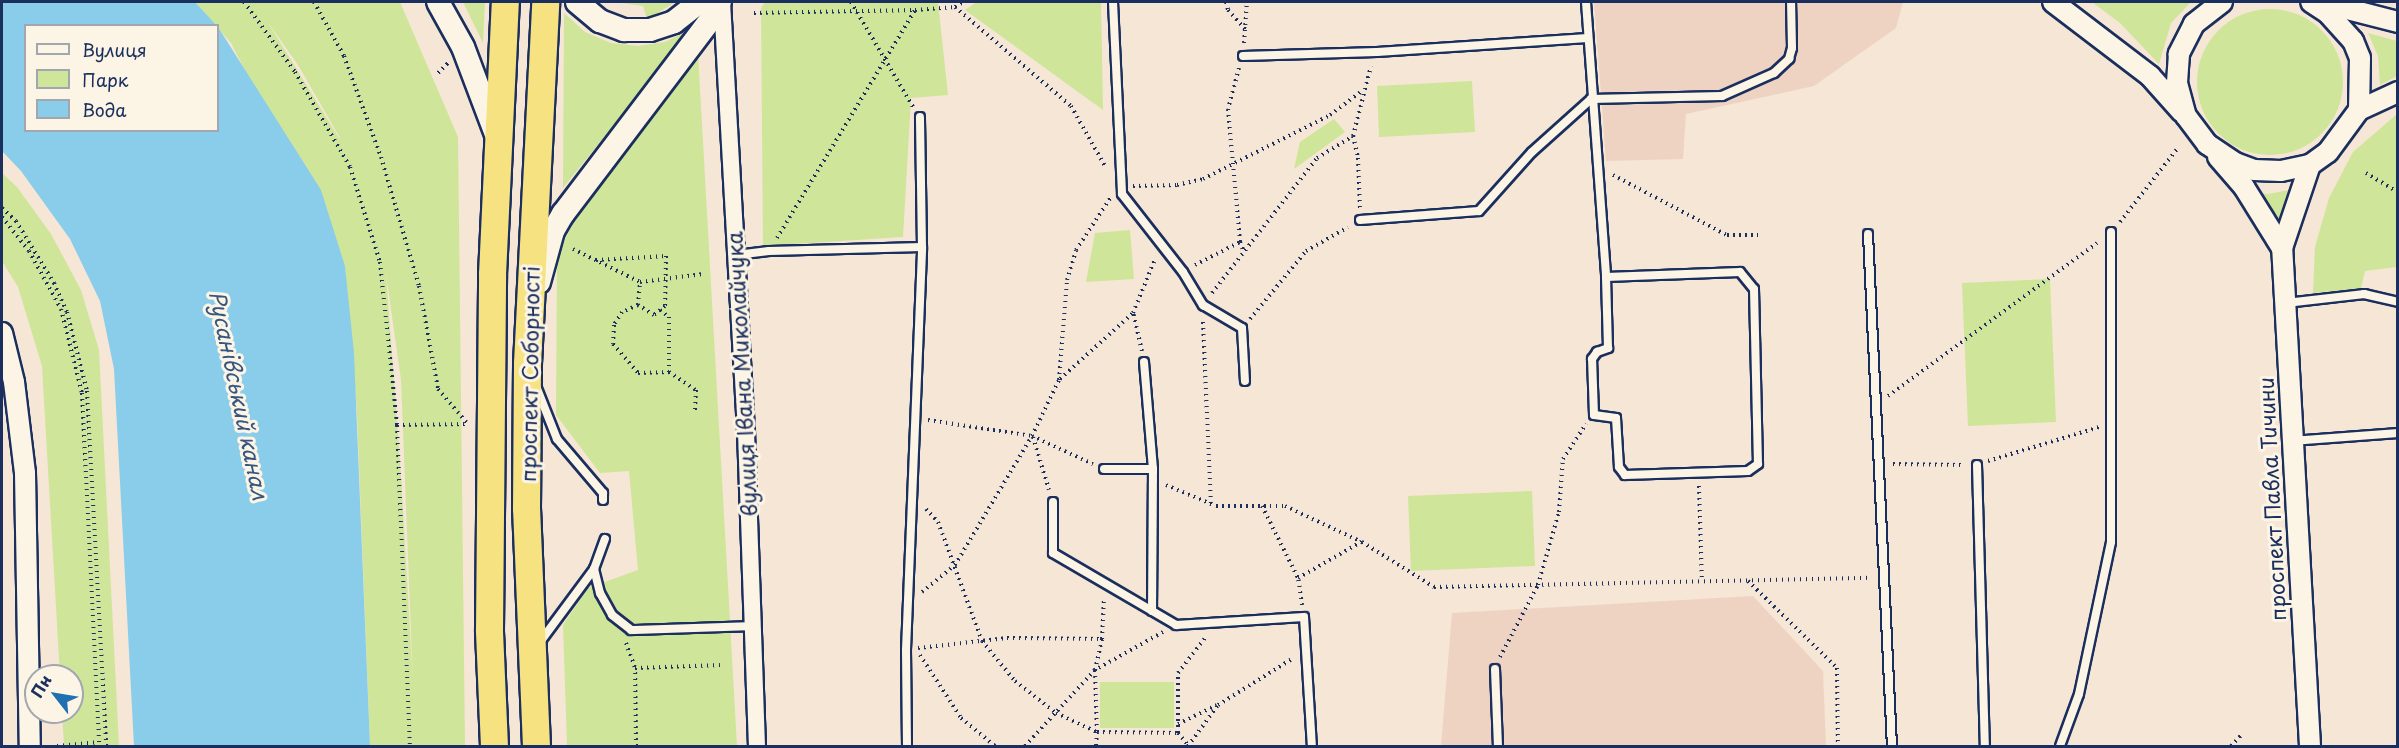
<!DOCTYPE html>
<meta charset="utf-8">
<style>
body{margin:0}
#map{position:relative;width:2399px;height:748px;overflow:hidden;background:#f6e6d5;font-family:"Playpen Sans",sans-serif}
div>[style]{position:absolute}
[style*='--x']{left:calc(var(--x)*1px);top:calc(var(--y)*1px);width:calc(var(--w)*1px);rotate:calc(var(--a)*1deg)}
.built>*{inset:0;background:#efd3c2}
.green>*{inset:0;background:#cfe59a}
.round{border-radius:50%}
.water>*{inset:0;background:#89cdea}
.path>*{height:4px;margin-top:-2px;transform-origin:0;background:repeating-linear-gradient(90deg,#1b2f5e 0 1.5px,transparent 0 6px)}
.roads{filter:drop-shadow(2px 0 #1b2f5e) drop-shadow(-2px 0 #1b2f5e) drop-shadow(0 2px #1b2f5e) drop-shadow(0 -2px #1b2f5e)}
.service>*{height:8px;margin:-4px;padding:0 4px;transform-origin:4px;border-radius:4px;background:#fcf5e5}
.minor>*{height:16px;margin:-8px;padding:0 8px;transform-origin:8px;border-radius:8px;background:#fcf5e5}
.tertiary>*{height:20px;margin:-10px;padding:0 10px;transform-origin:10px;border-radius:10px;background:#fcf5e5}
.secondary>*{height:22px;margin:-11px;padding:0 11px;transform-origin:11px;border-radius:11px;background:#fcf5e5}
.trunk>*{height:27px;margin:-13.5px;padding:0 13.5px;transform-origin:13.5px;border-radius:13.5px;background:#f7e281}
span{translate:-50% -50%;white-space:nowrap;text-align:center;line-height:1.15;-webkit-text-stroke:6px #fcf5e5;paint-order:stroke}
.street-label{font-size:21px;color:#1b2f5e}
.water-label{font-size:22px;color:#365681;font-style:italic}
.frame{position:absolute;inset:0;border:3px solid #1b2f5e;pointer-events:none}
.legend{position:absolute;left:24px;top:24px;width:195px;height:108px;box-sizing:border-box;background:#fcf5e5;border:2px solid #a2a6af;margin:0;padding:8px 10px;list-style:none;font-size:18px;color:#1b2f5e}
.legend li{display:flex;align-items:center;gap:12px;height:30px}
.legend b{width:30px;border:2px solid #a2a6af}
.north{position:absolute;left:24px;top:664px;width:60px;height:60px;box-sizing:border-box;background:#fcf5e5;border:2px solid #a2a6af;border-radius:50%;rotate:301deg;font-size:16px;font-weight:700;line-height:24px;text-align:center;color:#1b2f5e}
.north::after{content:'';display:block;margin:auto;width:21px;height:27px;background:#1f6fb2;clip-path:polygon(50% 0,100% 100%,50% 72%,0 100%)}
</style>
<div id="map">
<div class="built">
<i style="clip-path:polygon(1594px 2px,1903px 2px,1896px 28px,1814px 86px,1686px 114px,1683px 159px,1606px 161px)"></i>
<i style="clip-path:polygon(1753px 596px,1823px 671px,1826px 746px,1441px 746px,1452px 613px)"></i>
</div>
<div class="green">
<i style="clip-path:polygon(evenodd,195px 2px,400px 2px,458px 137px,465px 746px,370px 746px,357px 413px,345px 266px,231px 43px,195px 2px,267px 21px,298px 65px,340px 138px,339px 138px,267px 21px,195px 2px,386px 274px,401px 380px,413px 683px,401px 475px,386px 274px)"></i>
<i style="clip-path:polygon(463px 2px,485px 2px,483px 43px)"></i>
<i style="clip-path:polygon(615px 2px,676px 2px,647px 19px,643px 6px)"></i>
<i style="clip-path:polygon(765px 2px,938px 2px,948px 95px,911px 98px,903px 237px,763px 246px,761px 8px)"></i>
<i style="clip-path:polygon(977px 2px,1101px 2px,1103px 110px,965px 10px)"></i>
<i style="clip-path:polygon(2092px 2px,2191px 2px,2171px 23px,2159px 64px,2120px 23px)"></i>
<i class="round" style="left:2197px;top:9px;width:146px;height:146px"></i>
<i style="clip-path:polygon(564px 13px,585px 32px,611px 43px,638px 46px,665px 42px,690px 30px,563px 188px)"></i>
<i style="clip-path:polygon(2368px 33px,2397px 41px,2397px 76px,2380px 85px,2378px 56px)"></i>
<i style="clip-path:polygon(698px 53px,737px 746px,567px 746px,563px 625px,588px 588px,638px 570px,629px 471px,600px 473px,556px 415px,557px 255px,596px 180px)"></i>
<i style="clip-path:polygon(1472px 81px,1475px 132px,1379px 137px,1377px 86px)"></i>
<i style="clip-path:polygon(2397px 114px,2397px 267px,2365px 271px,2361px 288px,2313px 293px,2315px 247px,2329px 198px,2353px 152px)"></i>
<i style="clip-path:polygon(1334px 119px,1345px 132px,1294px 169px,1300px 142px)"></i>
<i style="clip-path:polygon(2px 173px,17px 187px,51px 234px,81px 290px,99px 350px,119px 746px,64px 746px,62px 712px,72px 712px,72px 676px,60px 676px,42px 366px,18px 287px,2px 261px)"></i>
<i style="clip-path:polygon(2290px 190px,2281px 238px,2253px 192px,2268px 194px)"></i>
<i style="clip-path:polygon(1130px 230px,1134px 279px,1086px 282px,1095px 233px)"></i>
<i style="clip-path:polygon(2050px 279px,2056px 422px,1968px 426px,1962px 283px)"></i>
<i style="clip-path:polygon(1532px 491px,1535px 566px,1411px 571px,1408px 496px)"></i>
<i style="clip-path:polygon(1100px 682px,1174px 682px,1174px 728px,1100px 728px)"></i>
</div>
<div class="water">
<i style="clip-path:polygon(2px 2px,195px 2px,216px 25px,26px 26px,26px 130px,218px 130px,218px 27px,321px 190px,345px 266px,354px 353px,370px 746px,134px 746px,114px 369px,100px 301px,70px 239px,21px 171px,2px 151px)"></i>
</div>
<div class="path">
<i style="--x:244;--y:2;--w:87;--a:53.9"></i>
<i style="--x:295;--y:72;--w:110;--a:59.9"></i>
<i style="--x:350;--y:167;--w:100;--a:72.5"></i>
<i style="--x:380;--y:262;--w:164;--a:84"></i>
<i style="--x:397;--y:425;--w:321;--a:87.7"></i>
<i style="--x:314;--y:2;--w:62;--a:60.9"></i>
<i style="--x:344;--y:56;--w:108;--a:69.9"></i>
<i style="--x:381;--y:157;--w:134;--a:73.6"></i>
<i style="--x:419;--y:286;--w:105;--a:79.5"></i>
<i style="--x:438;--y:389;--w:45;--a:49.5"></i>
<i style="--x:851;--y:2;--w:122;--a:59.4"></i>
<i style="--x:1226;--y:2;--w:8;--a:76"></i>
<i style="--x:1228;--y:10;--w:27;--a:48"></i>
<i style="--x:955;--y:7;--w:153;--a:40.5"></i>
<i style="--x:1071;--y:106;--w:69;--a:60.5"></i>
<i style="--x:754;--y:13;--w:161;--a:-1.1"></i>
<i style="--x:915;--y:10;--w:40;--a:-4.3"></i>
<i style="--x:955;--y:7;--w:9;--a:-32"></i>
<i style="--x:1244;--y:43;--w:41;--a:-85.8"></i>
<i style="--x:1239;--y:68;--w:42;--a:105"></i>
<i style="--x:1228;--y:109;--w:134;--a:84.8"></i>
<i style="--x:1240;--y:242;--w:11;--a:68"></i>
<i style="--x:438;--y:73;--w:14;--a:-45"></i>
<i style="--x:1353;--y:136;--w:23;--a:77"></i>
<i style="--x:1358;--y:158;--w:50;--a:87.7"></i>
<i style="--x:2366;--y:173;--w:37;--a:31"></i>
<i style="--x:1613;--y:175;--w:129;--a:27.8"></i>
<i style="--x:1727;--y:235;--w:31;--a:0"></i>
<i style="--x:1133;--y:186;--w:44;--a:-1.3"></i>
<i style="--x:1177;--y:185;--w:27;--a:-13"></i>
<i style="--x:1203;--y:179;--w:142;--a:-26.7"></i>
<i style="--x:1330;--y:115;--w:40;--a:-37"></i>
<i style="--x:2;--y:208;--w:19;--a:43"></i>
<i style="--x:16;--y:221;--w:73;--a:58.5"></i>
<i style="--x:54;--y:283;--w:32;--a:66"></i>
<i style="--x:67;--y:312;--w:81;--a:75.8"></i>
<i style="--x:87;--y:391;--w:356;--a:86.9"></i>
<i style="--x:2;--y:217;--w:43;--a:51.5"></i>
<i style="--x:29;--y:251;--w:66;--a:61.1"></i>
<i style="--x:61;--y:309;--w:87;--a:76"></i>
<i style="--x:82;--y:393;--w:353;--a:87.2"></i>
<i style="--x:2120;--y:222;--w:93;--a:-52"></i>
<i style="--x:777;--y:238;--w:267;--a:-58.8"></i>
<i style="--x:573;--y:249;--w:75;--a:26.2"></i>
<i style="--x:640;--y:282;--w:64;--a:-7.2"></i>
<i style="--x:596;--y:260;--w:70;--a:-3.3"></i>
<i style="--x:666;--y:256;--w:50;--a:91.1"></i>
<i style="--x:665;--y:306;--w:14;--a:141"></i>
<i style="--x:654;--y:315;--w:19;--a:-148"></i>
<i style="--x:638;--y:305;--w:23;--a:-85"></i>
<i style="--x:1195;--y:265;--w:51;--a:-27.1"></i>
<i style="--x:1212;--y:293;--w:171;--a:-52.1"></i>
<i style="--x:1317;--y:158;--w:42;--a:-31.4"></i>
<i style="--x:1353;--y:136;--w:72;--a:-75.6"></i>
<i style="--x:638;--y:305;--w:17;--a:156"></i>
<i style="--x:622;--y:312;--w:15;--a:122"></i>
<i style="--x:614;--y:325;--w:19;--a:93"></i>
<i style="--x:613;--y:344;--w:38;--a:49"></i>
<i style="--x:638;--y:373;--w:31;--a:-2"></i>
<i style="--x:660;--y:310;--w:11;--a:38"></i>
<i style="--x:669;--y:317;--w:55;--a:90"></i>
<i style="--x:669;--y:372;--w:32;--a:34"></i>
<i style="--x:696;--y:390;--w:22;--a:93"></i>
<i style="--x:1250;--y:319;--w:88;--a:-50.5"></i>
<i style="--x:1306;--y:251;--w:48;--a:-29.7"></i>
<i style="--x:1203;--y:322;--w:182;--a:87.5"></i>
<i style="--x:1142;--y:351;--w:39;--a:-103"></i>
<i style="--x:1133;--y:313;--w:58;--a:-67.8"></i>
<i style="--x:1060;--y:379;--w:98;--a:-42.1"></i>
<i style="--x:1888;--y:396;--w:259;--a:-36.2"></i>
<i style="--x:928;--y:420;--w:105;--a:8.7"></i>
<i style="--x:1032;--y:436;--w:67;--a:24.7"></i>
<i style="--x:397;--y:425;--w:70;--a:-0.8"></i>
<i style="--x:1033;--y:437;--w:55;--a:73.2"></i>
<i style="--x:1988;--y:461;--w:116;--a:-17"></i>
<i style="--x:1893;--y:464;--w:70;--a:0.8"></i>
<i style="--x:1166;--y:485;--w:54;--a:22.8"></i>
<i style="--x:1216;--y:506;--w:69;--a:0"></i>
<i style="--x:1285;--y:506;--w:85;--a:25.1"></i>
<i style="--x:1362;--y:542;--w:85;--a:32"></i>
<i style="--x:1434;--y:587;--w:438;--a:-1.2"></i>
<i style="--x:1699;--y:486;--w:95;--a:88.2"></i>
<i style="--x:1262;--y:506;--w:80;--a:63.4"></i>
<i style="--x:926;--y:509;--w:18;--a:47"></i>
<i style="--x:938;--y:522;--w:127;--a:69.7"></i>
<i style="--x:982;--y:641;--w:52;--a:50.5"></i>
<i style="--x:1015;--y:681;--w:52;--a:38"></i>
<i style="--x:1056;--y:713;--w:45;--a:24.9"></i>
<i style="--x:1097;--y:732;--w:14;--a:94"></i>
<i style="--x:1748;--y:581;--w:124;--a:44.3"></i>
<i style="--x:1837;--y:668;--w:78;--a:89.3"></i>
<i style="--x:922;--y:592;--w:43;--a:-39.3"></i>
<i style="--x:955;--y:565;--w:150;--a:-59.2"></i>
<i style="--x:1032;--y:436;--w:62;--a:-64.3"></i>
<i style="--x:1059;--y:380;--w:100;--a:-85.4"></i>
<i style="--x:1067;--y:280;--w:31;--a:-73"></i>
<i style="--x:1076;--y:250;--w:64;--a:-56.6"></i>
<i style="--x:1302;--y:605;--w:27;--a:-98"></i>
<i style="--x:1298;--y:578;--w:73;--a:-29.7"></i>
<i style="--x:1163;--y:632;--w:78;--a:150.8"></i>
<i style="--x:1095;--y:670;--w:62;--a:88.2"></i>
<i style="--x:1097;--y:732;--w:81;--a:0.7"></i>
<i style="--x:1178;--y:733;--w:17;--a:50"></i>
<i style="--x:626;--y:643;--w:27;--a:70"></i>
<i style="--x:918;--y:648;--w:90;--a:-6.4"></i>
<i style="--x:1007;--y:638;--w:95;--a:0.6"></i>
<i style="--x:920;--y:655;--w:75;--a:56.9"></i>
<i style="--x:961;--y:718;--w:44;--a:39.5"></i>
<i style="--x:1500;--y:657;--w:81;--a:-62.2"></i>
<i style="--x:1538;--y:585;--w:76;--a:-74"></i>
<i style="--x:1559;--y:512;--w:53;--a:-85.7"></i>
<i style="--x:1563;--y:459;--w:42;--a:-56.7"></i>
<i style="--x:1178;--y:724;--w:43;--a:-26"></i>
<i style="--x:1178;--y:733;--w:60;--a:-90"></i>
<i style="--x:1178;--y:673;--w:44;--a:-52.4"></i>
<i style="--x:57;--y:746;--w:42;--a:-5.4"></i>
<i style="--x:636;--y:746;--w:78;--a:-90.7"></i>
<i style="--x:635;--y:668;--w:85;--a:-2"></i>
<i style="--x:1025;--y:746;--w:103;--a:-47.4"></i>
<i style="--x:1095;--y:670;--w:32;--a:-77"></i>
<i style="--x:1102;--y:639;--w:41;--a:-87.2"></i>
<i style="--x:1188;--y:746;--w:51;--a:-53.8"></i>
<i style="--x:1218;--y:705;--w:87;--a:-31.9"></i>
<i style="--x:2231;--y:746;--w:16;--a:-47"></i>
</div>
<div class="roads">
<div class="service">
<i style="--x:1113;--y:2;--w:192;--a:87.3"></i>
<i style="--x:1122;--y:194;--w:99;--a:52"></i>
<i style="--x:1183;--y:272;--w:39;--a:59"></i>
<i style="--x:1203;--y:305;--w:45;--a:30.5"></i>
<i style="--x:1242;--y:328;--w:53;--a:86.8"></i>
<i style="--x:1586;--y:2;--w:276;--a:85.8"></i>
<i style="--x:1243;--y:56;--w:134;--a:-1.7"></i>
<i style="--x:1377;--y:52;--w:211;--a:-3.8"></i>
<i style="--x:1360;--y:220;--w:119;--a:-4.3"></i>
<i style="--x:1479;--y:211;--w:79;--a:-48.1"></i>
<i style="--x:1532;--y:152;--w:79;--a:-41.9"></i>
<i style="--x:1591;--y:99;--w:131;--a:-1.3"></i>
<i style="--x:1722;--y:96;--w:57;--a:-23.9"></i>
<i style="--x:1774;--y:73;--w:21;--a:-43"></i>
<i style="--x:1789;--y:59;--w:11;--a:-75"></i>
<i style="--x:1792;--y:48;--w:46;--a:-91.2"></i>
<i style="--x:1868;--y:234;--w:513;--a:87.32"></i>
<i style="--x:736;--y:255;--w:33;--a:-7"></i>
<i style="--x:769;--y:251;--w:153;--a:-1.5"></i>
<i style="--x:1740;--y:272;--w:22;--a:51"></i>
<i style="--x:1754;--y:289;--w:175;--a:88.7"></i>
<i style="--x:1758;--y:464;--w:12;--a:145"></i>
<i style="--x:1748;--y:471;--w:123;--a:178.1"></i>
<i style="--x:1625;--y:475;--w:10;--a:-127"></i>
<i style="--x:1619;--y:467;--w:49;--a:-93.5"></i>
<i style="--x:1616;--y:418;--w:22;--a:-172"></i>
<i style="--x:1594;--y:415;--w:56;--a:-92"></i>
<i style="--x:1592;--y:359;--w:9;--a:-54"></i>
<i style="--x:1597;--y:352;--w:12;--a:-20"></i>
<i style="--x:1608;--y:348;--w:71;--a:-91.6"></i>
<i style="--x:1606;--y:277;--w:134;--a:-2.1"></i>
<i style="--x:2286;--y:303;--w:79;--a:-6.6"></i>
<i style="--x:2364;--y:294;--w:35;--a:13"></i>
<i style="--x:1144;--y:362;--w:107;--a:85.2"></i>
<i style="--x:536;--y:386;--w:57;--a:68.4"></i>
<i style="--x:557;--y:439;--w:71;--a:49.6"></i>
<i style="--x:603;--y:493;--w:7;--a:90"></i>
<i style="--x:2292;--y:441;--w:106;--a:-4.3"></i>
<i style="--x:1977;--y:465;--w:281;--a:88.4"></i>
<i style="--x:1104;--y:469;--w:49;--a:0"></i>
<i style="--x:1153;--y:469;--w:142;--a:90.4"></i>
<i style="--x:1053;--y:502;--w:51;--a:90"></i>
<i style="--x:1053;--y:553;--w:143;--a:30.3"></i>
<i style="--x:1176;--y:625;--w:128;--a:-3.6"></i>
<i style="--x:1304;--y:617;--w:129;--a:86.5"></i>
<i style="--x:594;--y:569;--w:25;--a:76"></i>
<i style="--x:600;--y:593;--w:25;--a:61"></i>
<i style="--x:612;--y:615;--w:24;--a:38"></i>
<i style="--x:631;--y:630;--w:119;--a:-1.9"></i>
<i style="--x:540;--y:642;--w:91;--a:-53.5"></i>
<i style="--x:594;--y:569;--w:32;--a:-70"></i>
<i style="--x:1495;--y:669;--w:77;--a:87.8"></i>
<i style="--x:907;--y:746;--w:96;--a:-90.6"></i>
<i style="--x:906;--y:650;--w:403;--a:-87.7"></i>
<i style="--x:922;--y:247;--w:130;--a:-90.9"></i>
<i style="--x:2060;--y:746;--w:55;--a:-69.9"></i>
<i style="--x:2079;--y:694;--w:155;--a:-78.1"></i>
<i style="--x:2111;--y:542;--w:310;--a:-90"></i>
</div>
<div class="minor">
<i style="--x:722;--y:2;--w:431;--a:86.8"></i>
<i style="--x:746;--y:432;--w:314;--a:88"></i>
</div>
<div class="tertiary">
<i style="--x:2053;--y:2;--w:122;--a:37.3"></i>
<i style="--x:2150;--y:76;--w:48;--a:48.4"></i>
<i style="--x:2222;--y:2;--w:36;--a:142"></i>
<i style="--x:2194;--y:24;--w:34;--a:117"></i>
<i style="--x:2179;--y:54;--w:29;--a:94"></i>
<i style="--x:2177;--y:83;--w:34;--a:75"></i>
<i style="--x:2186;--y:116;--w:35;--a:53"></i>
<i style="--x:2207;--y:144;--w:34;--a:34"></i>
<i style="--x:2235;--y:163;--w:20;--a:20"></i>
<i style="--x:2254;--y:170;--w:27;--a:2"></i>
<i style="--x:2281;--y:171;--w:30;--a:-12"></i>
<i style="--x:2310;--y:165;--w:22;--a:-36"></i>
<i style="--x:2328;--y:152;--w:52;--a:-53.6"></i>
<i style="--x:2359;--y:110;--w:52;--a:-88.9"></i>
<i style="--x:2360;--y:58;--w:18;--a:-112"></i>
<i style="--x:2353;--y:41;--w:38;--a:-132"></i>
<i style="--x:2328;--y:13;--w:20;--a:-147"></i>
<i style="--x:2320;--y:2;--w:81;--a:14.4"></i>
<i style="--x:2359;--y:110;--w:43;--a:-24.8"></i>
<i style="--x:2218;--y:157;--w:40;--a:49"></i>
<i style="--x:2244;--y:187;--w:72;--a:58.1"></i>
<i style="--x:2;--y:333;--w:50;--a:76.2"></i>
<i style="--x:14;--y:382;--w:92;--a:83.1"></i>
<i style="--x:25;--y:473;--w:273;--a:89"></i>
<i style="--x:2310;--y:746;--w:499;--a:-93.2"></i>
<i style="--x:2282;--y:248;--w:88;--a:-71.4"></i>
</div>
<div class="secondary">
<i style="--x:438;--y:2;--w:51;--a:60.9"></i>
<i style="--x:463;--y:47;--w:96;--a:69.3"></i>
<i style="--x:577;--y:2;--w:30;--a:40"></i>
<i style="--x:600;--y:21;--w:26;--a:21"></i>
<i style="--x:624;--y:30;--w:26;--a:0"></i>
<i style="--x:650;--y:30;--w:25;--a:-18"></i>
<i style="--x:674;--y:22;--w:33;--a:-38"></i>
<i style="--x:539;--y:282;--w:53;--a:-74.6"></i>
<i style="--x:553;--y:231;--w:20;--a:-60"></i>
<i style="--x:563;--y:214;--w:245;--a:-52.8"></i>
<i style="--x:711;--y:19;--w:19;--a:-62"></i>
</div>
<div class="trunk">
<i style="--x:494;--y:746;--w:116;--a:-92.5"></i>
<i style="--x:489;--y:630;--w:356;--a:-89.5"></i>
<i style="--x:492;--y:274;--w:272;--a:-87.3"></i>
<i style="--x:536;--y:746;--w:238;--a:-92.4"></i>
<i style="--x:526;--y:508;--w:145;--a:-89.6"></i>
<i style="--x:527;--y:363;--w:361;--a:-87.1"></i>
</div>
</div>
<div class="street-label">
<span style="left:529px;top:374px;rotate:-89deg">проспект Соборності</span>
<span style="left:741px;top:374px;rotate:-93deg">вулиця Івана Миколайчука</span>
<span style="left:2271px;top:499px;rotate:-93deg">проспект Павла Тичини</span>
</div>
<div class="water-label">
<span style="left:240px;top:395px;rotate:78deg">Русанівський канал</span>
</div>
<div class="frame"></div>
<ul class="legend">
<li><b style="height:8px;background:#fcf5e5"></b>Вулиця</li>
<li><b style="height:16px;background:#cfe59a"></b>Парк</li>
<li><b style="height:16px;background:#89cdea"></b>Вода</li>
</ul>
<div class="north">Пн</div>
</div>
